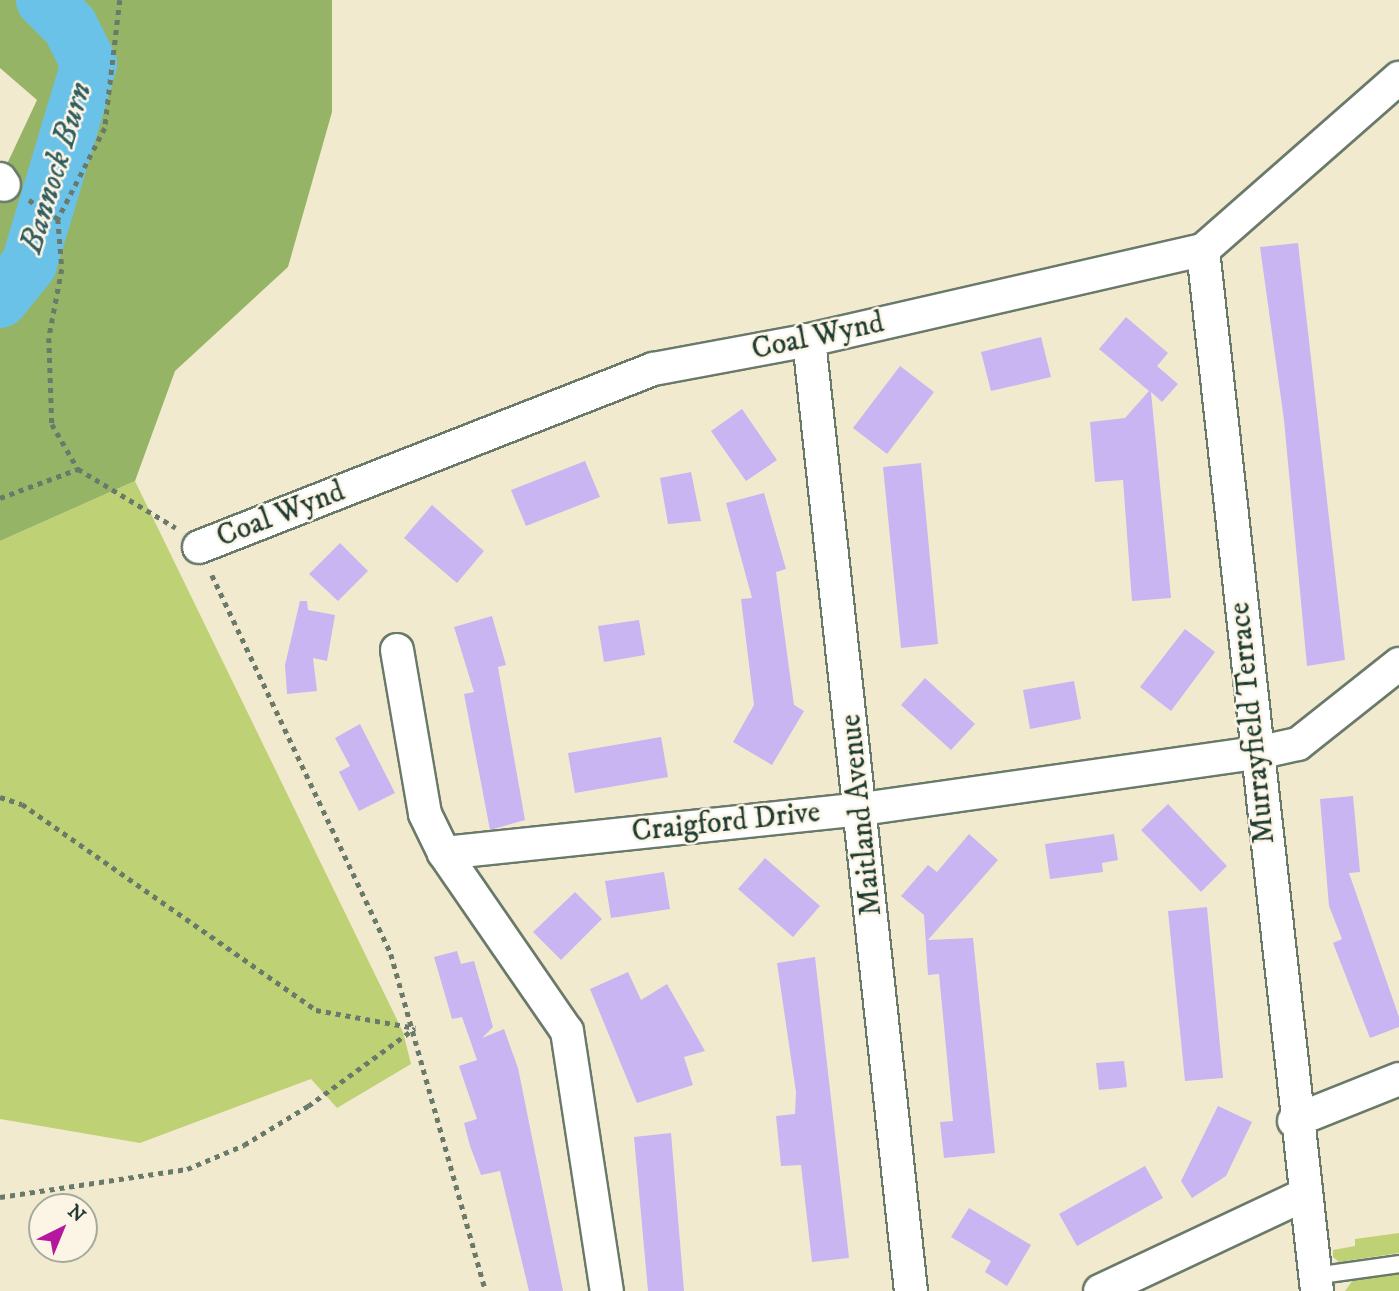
<!DOCTYPE html>
<style>
body{margin:0}
#map{position:relative;width:1399px;height:1291px;overflow:hidden;background:#f2eacf;font-family:"IM FELL DW Pica",serif}
div>[style]{position:absolute}
[style*='--x']{left:calc(var(--x)*1px);top:calc(var(--y)*1px);width:calc(var(--w)*1px);rotate:calc(var(--a)*1deg)}
.green>*{inset:0;background:#bed275}
.forest>*{inset:0;background:#96b466}
.river>*{height:56px;margin:-28px;padding:0 28px;transform-origin:28px;border-radius:28px;background:#6bc2e8}
.building>*{inset:0;background:#c8b5f2}
.path>*{height:4.5px;margin-top:-2.25px;transform-origin:0;background:repeating-linear-gradient(90deg,#697a6a 0 5px,transparent 0 10px)}
.roads{filter:drop-shadow(2px 0 #697a6a) drop-shadow(-2px 0 #697a6a) drop-shadow(0 2px #697a6a) drop-shadow(0 -2px #697a6a)}
.service>*{height:16px;margin:-8px;padding:0 8px;transform-origin:8px;border-radius:8px;background:#fff}
.minor>*{height:32px;margin:-16px;padding:0 16px;transform-origin:16px;border-radius:16px;background:#fff}
span{translate:-50% -50%;white-space:nowrap;text-align:center;line-height:1.15;-webkit-text-stroke:5px #fcf5e5;paint-order:stroke}
.street-label{font-size:30px;color:#1f3d34}
.water-label{font-size:32px;color:#325e61;font-style:italic}
.north{position:absolute;left:28px;top:1193px;width:70px;height:70px;box-sizing:border-box;background:#fcf5e5;border:2px solid #a4ab9e;border-radius:50%;rotate:43deg;font-size:19px;font-weight:700;line-height:28px;text-align:center;color:#1f3d34}
.north::after{content:'';display:block;margin:auto;width:24px;height:32px;background:#b5179e;clip-path:polygon(50% 0,100% 100%,50% 72%,0 100%)}
</style>
<div id="map">
<div class="green">
<i style="clip-path:polygon(135px 481px,403px 1032px,411px 1064px,337px 1108px,311px 1079px,140px 1143px,0 1119px,0 541px)"></i>
<i style="clip-path:polygon(1399px 1233px,1399px 1253px,1339px 1262px,1333px 1257px,1333px 1250px,1355px 1246px,1355px 1239px)"></i>
<i style="clip-path:polygon(1399px 1272px,1399px 1291px,1345px 1291px,1355px 1277px)"></i>
</div>
<div class="forest">
<i style="clip-path:polygon(0 0,332px 0,332px 112px,288px 267px,175px 371px,135px 481px,0 541px,0 179px,37px 100px,0 68px)"></i>
</div>
<div class="river">
<i style="--x:0;--y:300;--w:46;--a:-51.1"></i>
<i style="--x:29;--y:264;--w:209;--a:-73.3"></i>
<i style="--x:89;--y:64;--w:42;--a:-116.6"></i>
<i style="--x:70;--y:26;--w:37;--a:-135"></i>
</div>
<div class="building">
<i style="clip-path:polygon(1298px 243px,1345px 660px,1307px 666px,1284px 420px,1260px 247px)"></i>
<i style="clip-path:polygon(1126px 317px,1168px 353px,1157px 366px,1178px 384px,1162px 402px,1151px 392px,1171px 598px,1132px 601px,1123px 480px,1095px 482px,1090px 422px,1125px 418px,1149px 391px,1099px 349px)"></i>
<i style="clip-path:polygon(1041px 337px,1051px 377px,991px 391px,981px 352px)"></i>
<i style="clip-path:polygon(900px 366px,934px 392px,887px 454px,853px 428px)"></i>
<i style="clip-path:polygon(742px 409px,777px 460px,746px 481px,711px 431px)"></i>
<i style="clip-path:polygon(585px 461px,600px 497px,526px 526px,511px 490px)"></i>
<i style="clip-path:polygon(921px 463px,938px 644px,901px 648px,883px 467px)"></i>
<i style="clip-path:polygon(691px 472px,701px 521px,668px 524px,660px 478px)"></i>
<i style="clip-path:polygon(764px 493px,786px 569px,776px 572px,794px 705px,804px 711px,772px 765px,733px 742px,754px 705px,741px 599px,752px 598px,726px 503px)"></i>
<i style="clip-path:polygon(432px 505px,484px 551px,457px 583px,404px 538px)"></i>
<i style="clip-path:polygon(340px 543px,368px 571px,338px 601px,309px 574px)"></i>
<i style="clip-path:polygon(300px 601px,307px 601px,308px 610px,335px 615px,327px 661px,313px 658px,317px 691px,287px 694px,285px 665px)"></i>
<i style="clip-path:polygon(492px 616px,506px 665px,498px 667px,525px 820px,490px 830px,464px 694px,474px 692px,454px 627px)"></i>
<i style="clip-path:polygon(639px 620px,645px 655px,604px 662px,598px 626px)"></i>
<i style="clip-path:polygon(1185px 629px,1215px 652px,1171px 711px,1140px 687px)"></i>
<i style="clip-path:polygon(925px 678px,975px 724px,951px 750px,901px 705px)"></i>
<i style="clip-path:polygon(1074px 681px,1081px 719px,1030px 729px,1023px 690px)"></i>
<i style="clip-path:polygon(360px 724px,395px 793px,359px 811px,339px 772px,350px 766px,335px 738px)"></i>
<i style="clip-path:polygon(661px 737px,668px 777px,575px 793px,568px 753px)"></i>
<i style="clip-path:polygon(1353px 796px,1360px 872px,1349px 873px,1399px 1017px,1399px 1027px,1370px 1038px,1333px 943px,1342px 939px,1329px 906px,1320px 799px)"></i>
<i style="clip-path:polygon(1168px 804px,1227px 866px,1201px 892px,1141px 830px)"></i>
<i style="clip-path:polygon(969px 834px,998px 860px,928px 940px,973px 938px,995px 1153px,944px 1158px,940px 1122px,953px 1121px,939px 974px,928px 975px,924px 915px,901px 896px,928px 865px,937px 872px)"></i>
<i style="clip-path:polygon(1114px 834px,1118px 860px,1102px 863px,1103px 872px,1050px 879px,1045px 844px)"></i>
<i style="clip-path:polygon(765px 858px,820px 906px,793px 937px,738px 889px)"></i>
<i style="clip-path:polygon(664px 872px,670px 909px,611px 918px,605px 881px)"></i>
<i style="clip-path:polygon(575px 892px,602px 919px,561px 960px,533px 932px)"></i>
<i style="clip-path:polygon(1207px 907px,1223px 1078px,1185px 1081px,1168px 911px)"></i>
<i style="clip-path:polygon(457px 951px,461px 964px,474px 961px,493px 1027px,482px 1038px,504px 1029px,518px 1068px,563px 1291px,529px 1291px,500px 1171px,481px 1175px,470px 1146px,464px 1123px,477px 1119px,459px 1066px,477px 1060px,462px 1017px,452px 1019px,434px 957px)"></i>
<i style="clip-path:polygon(815px 957px,849px 1258px,812px 1262px,801px 1165px,781px 1166px,776px 1116px,795px 1114px,796px 1092px,777px 963px)"></i>
<i style="clip-path:polygon(628px 972px,641px 1000px,667px 984px,705px 1051px,684px 1057px,693px 1085px,637px 1103px,590px 989px)"></i>
<i style="clip-path:polygon(1124px 1061px,1127px 1087px,1099px 1090px,1096px 1063px)"></i>
<i style="clip-path:polygon(1218px 1106px,1252px 1122px,1226px 1176px,1192px 1198px,1181px 1181px)"></i>
<i style="clip-path:polygon(671px 1133px,684px 1291px,648px 1291px,634px 1137px)"></i>
<i style="clip-path:polygon(1145px 1166px,1163px 1198px,1077px 1246px,1059px 1214px)"></i>
<i style="clip-path:polygon(969px 1208px,1031px 1245px,1007px 1286px,985px 1272px,991px 1261px,951px 1237px)"></i>
</div>
<div class="path">
<i style="--x:120;--y:0;--w:129;--a:96.7"></i>
<i style="--x:105;--y:128;--w:102;--a:117.3"></i>
<i style="--x:58;--y:219;--w:50;--a:85.4"></i>
<i style="--x:62;--y:269;--w:70;--a:100.7"></i>
<i style="--x:49;--y:338;--w:86;--a:88"></i>
<i style="--x:52;--y:424;--w:52;--a:60"></i>
<i style="--x:78;--y:469;--w:114;--a:31"></i>
<i style="--x:29;--y:200;--w:35;--a:33"></i>
<i style="--x:0;--y:498;--w:83;--a:-20.4"></i>
<i style="--x:212;--y:575;--w:419;--a:64.7"></i>
<i style="--x:391;--y:954;--w:350;--a:74.3"></i>
<i style="--x:0;--y:797;--w:23;--a:18"></i>
<i style="--x:22;--y:804;--w:359;--a:35"></i>
<i style="--x:316;--y:1010;--w:101;--a:10.3"></i>
<i style="--x:0;--y:1197;--w:189;--a:-8.5"></i>
<i style="--x:187;--y:1169;--w:62;--a:-22.8"></i>
<i style="--x:244;--y:1145;--w:75;--a:-31.4"></i>
<i style="--x:308;--y:1106;--w:132;--a:-36.1"></i>
</div>
<div class="roads">
<div class="service">
<i style="--x:1314;--y:1276;--w:86;--a:-8"></i>
</div>
<div class="minor">
<i style="--x:0;--y:179;--w:7;--a:56"></i>
<i style="--x:1203;--y:250;--w:1047;--a:83.75"></i>
<i style="--x:809;--y:340;--w:956;--a:83.88"></i>
<i style="--x:199;--y:547;--w:488;--a:-21.4"></i>
<i style="--x:653;--y:369;--w:159;--a:-10.5"></i>
<i style="--x:809;--y:340;--w:404;--a:-12.9"></i>
<i style="--x:1203;--y:250;--w:261;--a:-41.3"></i>
<i style="--x:397;--y:650;--w:166;--a:80.3"></i>
<i style="--x:425;--y:814;--w:43;--a:64"></i>
<i style="--x:444;--y:853;--w:216;--a:55.4"></i>
<i style="--x:567;--y:1031;--w:263;--a:81.3"></i>
<i style="--x:444;--y:853;--w:420;--a:-6"></i>
<i style="--x:862;--y:809;--w:399;--a:-8.1"></i>
<i style="--x:1257;--y:753;--w:42;--a:-12.4"></i>
<i style="--x:1298;--y:744;--w:129;--a:-38.4"></i>
<i style="--x:1294;--y:1121;--w:113;--a:-21.8"></i>
<i style="--x:1100;--y:1291;--w:225;--a:-25.2"></i>
</div>
</div>
<div class="street-label">
<span style="left:818px;top:337px;rotate:-12deg">Coal Wynd</span>
<span style="left:281px;top:515px;rotate:-21deg">Coal Wynd</span>
<span style="left:1253px;top:723px;rotate:-96deg">Murrayfield Terrace</span>
<span style="left:862px;top:815px;rotate:-96deg">Maitland Avenue</span>
<span style="left:726px;top:823px;rotate:-6deg">Craigford Drive</span>
</div>
<div class="water-label">
<span style="left:57px;top:168px;rotate:-73deg">Bannock Burn</span>
</div>
<div class="north">N</div>
</div>
